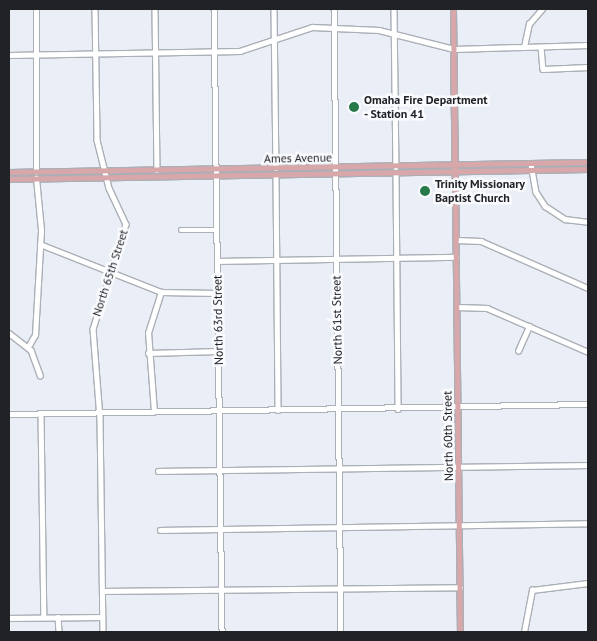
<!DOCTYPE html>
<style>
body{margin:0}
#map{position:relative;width:597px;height:641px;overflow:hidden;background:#eaeef6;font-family:"PT Sans",sans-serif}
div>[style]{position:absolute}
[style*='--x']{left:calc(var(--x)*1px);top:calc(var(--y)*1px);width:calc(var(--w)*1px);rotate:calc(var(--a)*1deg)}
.roads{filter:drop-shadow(1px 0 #abafb6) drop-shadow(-1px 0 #abafb6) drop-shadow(0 1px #abafb6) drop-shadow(0 -1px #abafb6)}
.minor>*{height:4.5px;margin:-2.25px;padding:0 2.25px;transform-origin:2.25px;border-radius:2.25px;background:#fff}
.major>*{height:5px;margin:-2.5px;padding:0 2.5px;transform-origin:2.5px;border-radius:2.5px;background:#d7a7a9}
.dots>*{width:14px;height:14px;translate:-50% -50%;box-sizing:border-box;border:2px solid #fafbfe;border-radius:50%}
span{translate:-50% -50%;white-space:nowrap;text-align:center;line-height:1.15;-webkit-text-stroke:5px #fafbfe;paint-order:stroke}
.poi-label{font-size:12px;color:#212225;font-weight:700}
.left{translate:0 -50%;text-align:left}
.street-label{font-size:12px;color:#212225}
.frame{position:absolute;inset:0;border:10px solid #212225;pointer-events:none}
</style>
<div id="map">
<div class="roads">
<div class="minor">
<i style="--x:95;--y:9;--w:131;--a:89.1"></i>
<i style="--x:97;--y:140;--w:49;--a:76"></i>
<i style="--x:109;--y:188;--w:40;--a:65"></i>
<i style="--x:126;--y:224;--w:110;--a:107.4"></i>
<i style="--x:93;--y:329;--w:89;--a:85.5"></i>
<i style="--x:100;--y:418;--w:214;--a:89.2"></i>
<i style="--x:155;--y:9;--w:161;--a:89.3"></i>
<i style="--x:214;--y:9;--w:623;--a:89.26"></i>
<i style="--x:274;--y:9;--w:159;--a:89.3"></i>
<i style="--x:334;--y:9;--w:623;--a:89.36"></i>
<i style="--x:394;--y:9;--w:158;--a:89.3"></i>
<i style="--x:524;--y:47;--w:24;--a:-78"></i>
<i style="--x:529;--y:24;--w:20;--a:-49"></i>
<i style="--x:541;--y:47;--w:22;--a:85"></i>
<i style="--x:543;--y:69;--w:45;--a:-2.5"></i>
<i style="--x:9;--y:55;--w:231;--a:-1"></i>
<i style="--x:240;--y:51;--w:76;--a:-18.4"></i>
<i style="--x:312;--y:27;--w:67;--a:2.6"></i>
<i style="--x:379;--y:30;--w:77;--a:14.2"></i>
<i style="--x:454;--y:49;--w:134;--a:-1.7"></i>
<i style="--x:531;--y:164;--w:28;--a:80"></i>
<i style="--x:536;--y:192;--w:17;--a:57"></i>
<i style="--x:545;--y:206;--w:24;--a:33"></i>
<i style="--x:565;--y:219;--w:23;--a:7"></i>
<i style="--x:36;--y:172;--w:163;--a:-90"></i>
<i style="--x:396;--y:173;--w:236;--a:89.5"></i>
<i style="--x:276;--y:175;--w:235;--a:89.5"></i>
<i style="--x:181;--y:230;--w:36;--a:0"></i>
<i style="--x:456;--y:240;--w:25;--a:2"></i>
<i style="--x:481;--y:241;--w:117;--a:23.7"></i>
<i style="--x:40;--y:244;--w:130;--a:21.6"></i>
<i style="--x:161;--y:292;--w:57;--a:1"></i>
<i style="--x:217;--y:261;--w:239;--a:-1"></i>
<i style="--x:457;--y:307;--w:30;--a:2"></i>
<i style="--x:487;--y:308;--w:110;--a:23.5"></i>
<i style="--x:9;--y:333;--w:28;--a:38"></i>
<i style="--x:31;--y:350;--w:27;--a:70"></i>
<i style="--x:28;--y:347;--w:14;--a:-60"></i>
<i style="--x:35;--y:335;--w:105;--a:-86.7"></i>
<i style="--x:41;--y:230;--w:52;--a:-95.5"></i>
<i style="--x:518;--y:351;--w:27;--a:-66"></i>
<i style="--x:148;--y:353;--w:71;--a:-1.6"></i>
<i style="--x:154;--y:412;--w:79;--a:-94.3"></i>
<i style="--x:148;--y:333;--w:43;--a:-72.4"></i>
<i style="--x:41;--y:413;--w:204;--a:89.2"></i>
<i style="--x:9;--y:414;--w:579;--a:-0.99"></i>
<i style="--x:158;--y:471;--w:430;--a:-0.8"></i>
<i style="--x:160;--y:530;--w:428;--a:-0.9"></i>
<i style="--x:102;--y:591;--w:358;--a:-0.6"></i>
<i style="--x:58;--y:617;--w:15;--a:86"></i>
<i style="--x:9;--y:618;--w:93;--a:-0.6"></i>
<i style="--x:524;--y:632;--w:43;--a:-79.2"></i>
<i style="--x:532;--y:590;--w:56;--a:-7.1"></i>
</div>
<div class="major">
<i style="--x:453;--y:9;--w:623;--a:89.36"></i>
<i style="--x:453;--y:58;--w:181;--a:89.1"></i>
<i style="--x:9;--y:172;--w:579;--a:-0.99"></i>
<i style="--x:9;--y:179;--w:579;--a:-0.99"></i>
</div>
</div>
<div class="dots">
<i style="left:354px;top:107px;background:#27794a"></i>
<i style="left:425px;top:191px;background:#27794a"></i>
</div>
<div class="poi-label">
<span class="left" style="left:364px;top:107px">Omaha Fire Department<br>- Station 41</span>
<span class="left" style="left:435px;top:191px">Trinity Missionary<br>Baptist Church</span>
</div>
<div class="street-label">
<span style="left:298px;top:158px;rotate:-1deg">Ames Avenue</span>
<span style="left:110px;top:273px;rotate:-72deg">North 65th Street</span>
<span style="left:218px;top:320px;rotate:-91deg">North 63rd Street</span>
<span style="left:337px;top:320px;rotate:-91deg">North 61st Street</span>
<span style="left:448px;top:436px;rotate:-91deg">North 60th Street</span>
</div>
<div class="frame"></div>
</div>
